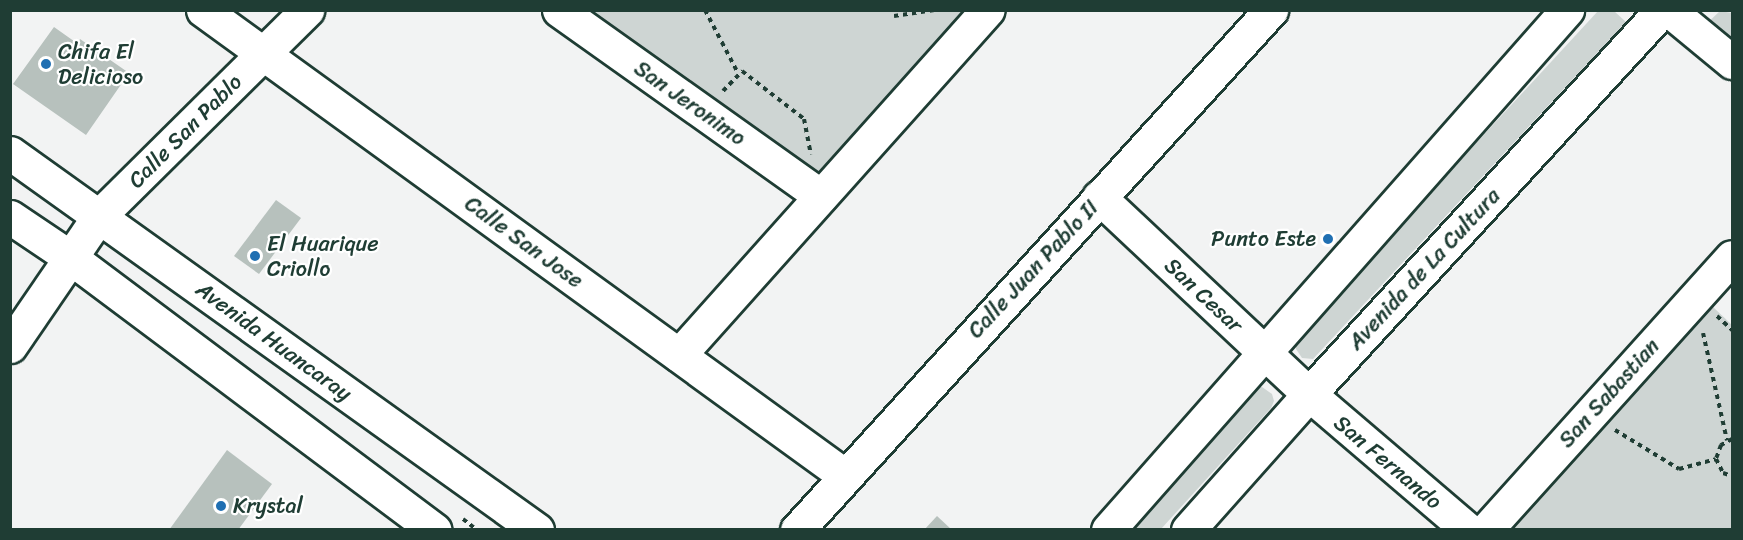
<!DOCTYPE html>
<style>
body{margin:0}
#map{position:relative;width:1743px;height:540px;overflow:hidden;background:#f2f3f3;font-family:Sriracha,sans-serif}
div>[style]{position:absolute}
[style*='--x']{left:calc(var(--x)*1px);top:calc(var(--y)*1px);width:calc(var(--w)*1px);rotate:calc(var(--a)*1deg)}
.green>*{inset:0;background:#ced5d3}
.building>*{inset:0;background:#b7c1bd}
.path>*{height:4px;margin-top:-2px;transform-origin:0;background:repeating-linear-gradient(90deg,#1f3d34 0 4.5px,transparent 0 9px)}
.roads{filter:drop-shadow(2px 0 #1f3d34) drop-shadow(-2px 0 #1f3d34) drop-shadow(0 2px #1f3d34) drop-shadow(0 -2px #1f3d34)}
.minor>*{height:33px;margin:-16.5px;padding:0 16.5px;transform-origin:16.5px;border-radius:16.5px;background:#fff}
.major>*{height:33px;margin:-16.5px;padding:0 16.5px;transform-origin:16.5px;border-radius:16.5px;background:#fff}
.dots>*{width:16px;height:16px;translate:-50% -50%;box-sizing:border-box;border:3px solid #fff;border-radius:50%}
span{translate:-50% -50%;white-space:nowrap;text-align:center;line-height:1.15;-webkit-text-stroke:4.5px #fff;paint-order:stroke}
.poi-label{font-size:22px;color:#1f3d34}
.left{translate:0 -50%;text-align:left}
.right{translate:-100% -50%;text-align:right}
.street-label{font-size:22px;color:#1f3d34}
.frame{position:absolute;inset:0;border:12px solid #1f3d34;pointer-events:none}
</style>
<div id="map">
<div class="green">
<i style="clip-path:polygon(582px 11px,973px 11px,816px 179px)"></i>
<i style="clip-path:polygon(1598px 11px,1614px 11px,1626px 22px,1313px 359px,1302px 358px,1296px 349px,1296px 338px)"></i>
<i style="clip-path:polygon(1720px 11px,1732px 13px,1732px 49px,1704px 26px)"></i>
<i style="clip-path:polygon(1713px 307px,1732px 325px,1732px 529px,1507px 530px)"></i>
<i style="clip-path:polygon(1262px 387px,1272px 394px,1274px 401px,1271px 408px,1161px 529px,1121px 530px,1253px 388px)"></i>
</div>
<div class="building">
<i style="clip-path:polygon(54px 27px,78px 44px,80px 39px,129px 73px,86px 135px,13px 84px)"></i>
<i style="clip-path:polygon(276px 200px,301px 218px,259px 274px,234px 256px)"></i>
<i style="clip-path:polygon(227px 450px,272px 484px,238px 530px,169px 530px)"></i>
<i style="clip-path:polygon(937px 516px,952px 530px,924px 530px)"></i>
</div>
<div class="path">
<i style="--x:705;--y:10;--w:71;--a:62.4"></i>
<i style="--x:894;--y:16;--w:41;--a:-8.3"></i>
<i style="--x:723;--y:91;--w:28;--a:-46"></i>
<i style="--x:742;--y:71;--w:78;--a:37.7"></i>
<i style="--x:804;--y:119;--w:36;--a:79"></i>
<i style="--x:1717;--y:316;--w:21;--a:43"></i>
<i style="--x:1703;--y:333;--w:110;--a:77.4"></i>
<i style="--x:1615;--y:430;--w:75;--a:31.4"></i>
<i style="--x:1679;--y:469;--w:38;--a:-15"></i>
<i style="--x:1732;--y:439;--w:13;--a:151"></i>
<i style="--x:1721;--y:445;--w:15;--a:110"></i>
<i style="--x:1716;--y:459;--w:16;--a:63"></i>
<i style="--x:1723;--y:473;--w:9;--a:18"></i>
<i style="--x:463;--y:519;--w:18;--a:38"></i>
</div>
<div class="roads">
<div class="minor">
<i style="--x:203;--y:10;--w:792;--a:35.96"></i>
<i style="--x:559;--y:10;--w:321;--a:35.4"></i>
<i style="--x:1099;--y:197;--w:288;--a:43.2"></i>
<i style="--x:1309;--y:394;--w:209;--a:40.5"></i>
<i style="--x:10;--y:346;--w:158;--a:-55.6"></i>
<i style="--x:99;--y:216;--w:293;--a:-44.7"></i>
<i style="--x:679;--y:355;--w:463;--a:-48.2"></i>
<i style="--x:797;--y:530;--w:704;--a:-47.65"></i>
<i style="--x:1486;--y:530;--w:367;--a:-48"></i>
</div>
<div class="major">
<i style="--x:1669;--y:10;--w:82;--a:39.5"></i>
<i style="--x:10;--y:153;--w:648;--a:35.58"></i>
<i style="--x:10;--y:217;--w:73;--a:33.9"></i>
<i style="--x:71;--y:258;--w:454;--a:36.8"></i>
<i style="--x:1108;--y:530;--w:694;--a:-48.57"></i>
<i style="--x:1188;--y:530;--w:182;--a:-48.3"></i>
<i style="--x:1309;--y:394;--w:522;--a:-47.41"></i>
</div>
</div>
<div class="dots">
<i style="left:46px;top:64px;background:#1f6fb2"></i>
<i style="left:1328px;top:239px;background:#1f6fb2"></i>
<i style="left:255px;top:256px;background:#1f6fb2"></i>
<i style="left:221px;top:506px;background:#1f6fb2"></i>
</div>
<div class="poi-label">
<span class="left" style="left:58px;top:64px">Chifa El<br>Delicioso</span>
<span class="right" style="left:1316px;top:239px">Punto Este</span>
<span class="left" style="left:267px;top:256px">El Huarique<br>Criollo</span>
<span class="left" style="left:233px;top:506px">Krystal</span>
</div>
<div class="street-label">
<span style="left:690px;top:103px;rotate:35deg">San Jeronimo</span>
<span style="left:185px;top:131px;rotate:-45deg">Calle San Pablo</span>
<span style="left:524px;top:242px;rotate:36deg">Calle San Jose</span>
<span style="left:1033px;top:269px;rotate:-47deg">Calle Juan Pablo II</span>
<span style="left:1424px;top:269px;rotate:-47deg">Avenida de La Cultura</span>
<span style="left:1204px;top:295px;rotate:43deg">San Cesar</span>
<span style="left:274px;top:341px;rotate:36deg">Avenida Huancaray</span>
<span style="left:1609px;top:393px;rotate:-48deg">San Sabastian</span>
<span style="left:1388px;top:462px;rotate:40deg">San Fernando</span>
</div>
<div class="frame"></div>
</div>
